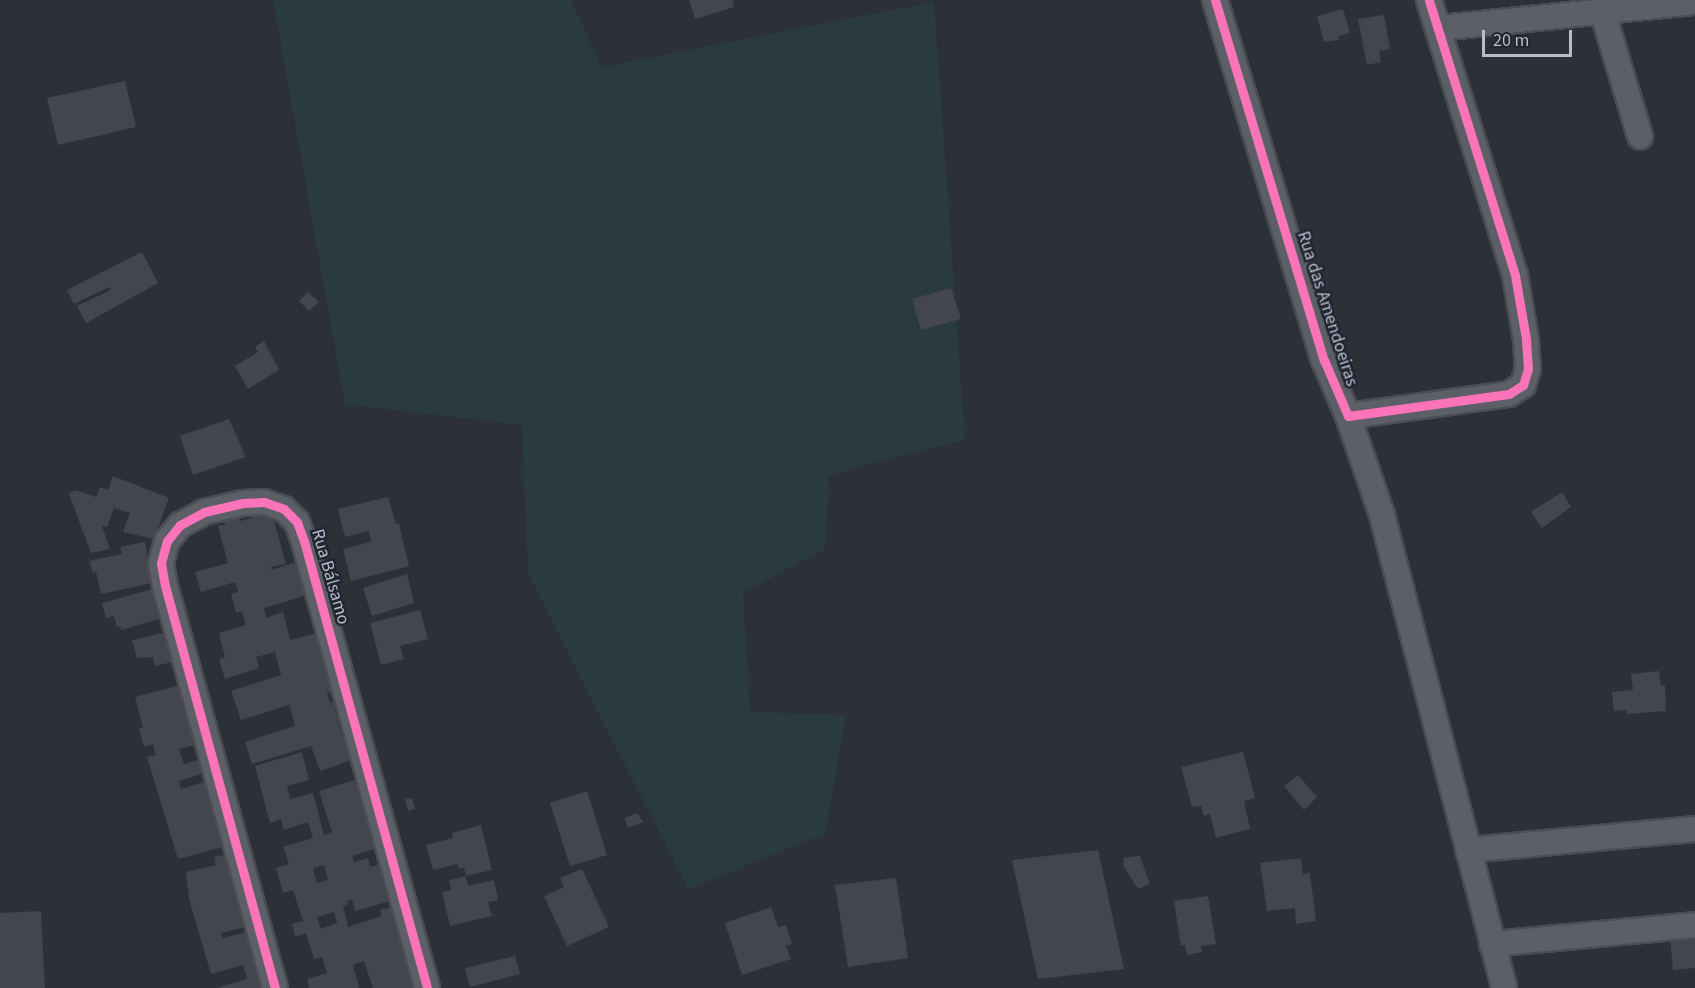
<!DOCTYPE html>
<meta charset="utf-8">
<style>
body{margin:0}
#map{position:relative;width:1695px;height:988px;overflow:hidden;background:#2c3138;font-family:"Source Sans 3",sans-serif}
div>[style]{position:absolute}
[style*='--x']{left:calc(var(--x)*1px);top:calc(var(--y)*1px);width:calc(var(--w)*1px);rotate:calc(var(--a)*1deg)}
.green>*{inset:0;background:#2a3b3e}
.building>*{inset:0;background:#43464c}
.roads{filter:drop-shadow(2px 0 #4a4d53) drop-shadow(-2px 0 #4a4d53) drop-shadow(0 2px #4a4d53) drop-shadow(0 -2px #4a4d53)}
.minor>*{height:24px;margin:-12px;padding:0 12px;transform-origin:12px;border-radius:12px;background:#5c5f66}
.cycleway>*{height:9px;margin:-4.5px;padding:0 4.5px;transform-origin:4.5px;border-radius:4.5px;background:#fb73b8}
span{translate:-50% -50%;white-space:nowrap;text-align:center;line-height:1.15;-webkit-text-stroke:5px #202732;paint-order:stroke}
.street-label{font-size:18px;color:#b7bdc8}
.scale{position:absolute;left:1482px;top:30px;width:90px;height:27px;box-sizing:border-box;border:3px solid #b7bdc8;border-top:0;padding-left:8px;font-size:18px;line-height:21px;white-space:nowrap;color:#b7bdc8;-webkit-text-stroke:4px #202732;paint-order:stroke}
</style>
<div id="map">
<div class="green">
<i style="clip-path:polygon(273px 0,570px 0,602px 67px,934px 2px,965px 440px,829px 475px,825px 549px,743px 593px,750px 712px,846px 715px,825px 834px,688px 889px,528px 573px,522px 425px,345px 404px)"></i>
</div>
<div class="building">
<i style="clip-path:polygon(689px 0,732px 0,734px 7px,695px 19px)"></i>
<i style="clip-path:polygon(1343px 9px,1350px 33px,1338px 36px,1339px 40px,1324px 42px,1317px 16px)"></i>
<i style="clip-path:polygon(1384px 15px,1390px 49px,1379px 51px,1381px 62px,1367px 65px,1358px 19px)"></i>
<i style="clip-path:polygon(125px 81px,136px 127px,58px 145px,47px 98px)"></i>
<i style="clip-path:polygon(142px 252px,158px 283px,86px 323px,77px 306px,111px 290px,109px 287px,74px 304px,67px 290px)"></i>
<i style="clip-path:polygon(951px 288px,961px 319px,921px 330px,912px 299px)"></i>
<i style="clip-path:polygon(308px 292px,319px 302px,309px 311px,299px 301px)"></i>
<i style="clip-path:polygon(264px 341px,279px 370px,248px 389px,235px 366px,258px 352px,255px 347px)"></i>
<i style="clip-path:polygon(229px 419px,246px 457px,193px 475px,180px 436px)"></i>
<i style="clip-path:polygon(113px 476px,169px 498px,154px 539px,123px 532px,130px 513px,114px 508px,107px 527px,102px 526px,110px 549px,91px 553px,69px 494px,75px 490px,96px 497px,100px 487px,108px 490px)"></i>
<i style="clip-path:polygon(1562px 492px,1571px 507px,1542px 528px,1531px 512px)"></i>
<i style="clip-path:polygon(388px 497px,396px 524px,399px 524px,409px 566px,351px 581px,343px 549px,371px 542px,369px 531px,345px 537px,338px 509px)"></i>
<i style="clip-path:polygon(272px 513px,286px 564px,271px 567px,272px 570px,296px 562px,289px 538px,301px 534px,311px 594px,264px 608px,266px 618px,283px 612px,290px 640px,325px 631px,338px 690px,327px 693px,330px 703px,333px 702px,342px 736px,349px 734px,357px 758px,320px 771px,311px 746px,252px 764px,245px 742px,295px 726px,292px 714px,289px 705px,241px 720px,231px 691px,281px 675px,275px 652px,256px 657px,259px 668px,225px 679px,219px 659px,225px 657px,219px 633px,246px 625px,242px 611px,236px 613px,231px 594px,238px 592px,235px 582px,201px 592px,195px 572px,228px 563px,218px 526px,225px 525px,224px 518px,239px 515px,240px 521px)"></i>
<i style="clip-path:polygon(145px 542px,152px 583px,101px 594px,96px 572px,93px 573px,89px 561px,122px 554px,120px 547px)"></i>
<i style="clip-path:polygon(407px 574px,414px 603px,372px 616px,363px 588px)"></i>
<i style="clip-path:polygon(156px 588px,163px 618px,121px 630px,120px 626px,117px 627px,114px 616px,106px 618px,102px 603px)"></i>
<i style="clip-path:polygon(420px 610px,428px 639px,400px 646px,404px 659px,381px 665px,370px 623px)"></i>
<i style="clip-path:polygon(171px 631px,177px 661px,155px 666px,153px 657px,137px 658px,132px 640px)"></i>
<i style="clip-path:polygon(1659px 671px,1661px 686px,1665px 686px,1666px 711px,1627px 714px,1627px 710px,1614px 711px,1612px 692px,1633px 690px,1631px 674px)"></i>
<i style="clip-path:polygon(184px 684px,200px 744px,179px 749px,184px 764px,205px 758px,209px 771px,179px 781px,181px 789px,216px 778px,234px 844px,178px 859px,147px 757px,156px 755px,153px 744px,144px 747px,139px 729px,143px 727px,135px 697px)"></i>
<i style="clip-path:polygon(evenodd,302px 752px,309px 780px,287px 786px,290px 799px,313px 793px,324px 835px,332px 832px,319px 791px,361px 778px,377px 848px,352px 856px,354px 862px,368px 858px,370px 867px,384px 863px,394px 900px,355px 911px,352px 899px,347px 901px,348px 904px,343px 906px,347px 921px,348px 927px,381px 916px,380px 910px,394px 907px,425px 988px,373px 988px,364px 961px,353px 965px,359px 988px,309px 988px,307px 979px,327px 973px,322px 957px,314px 959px,306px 933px,295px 937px,292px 924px,303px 921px,293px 890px,283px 893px,276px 868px,289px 864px,283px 847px,313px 838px,308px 822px,284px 830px,281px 819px,270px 823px,255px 766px,302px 752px,324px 865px,328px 880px,317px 883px,313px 868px,324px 865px,302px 752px,334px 912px,337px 923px,321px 929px,317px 917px,334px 912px)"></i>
<i style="clip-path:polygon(1243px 752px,1255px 798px,1244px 801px,1250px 829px,1216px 838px,1210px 814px,1204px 816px,1201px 806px,1192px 807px,1181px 767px)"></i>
<i style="clip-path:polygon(1298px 775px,1317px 797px,1304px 810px,1284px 786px)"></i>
<i style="clip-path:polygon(587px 791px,607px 855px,570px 866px,550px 803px)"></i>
<i style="clip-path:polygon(412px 798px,415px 809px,408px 811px,405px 799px)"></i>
<i style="clip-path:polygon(637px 813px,643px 822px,628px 828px,625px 818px)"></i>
<i style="clip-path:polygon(481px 825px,492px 870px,466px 876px,464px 868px,459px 869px,457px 864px,433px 870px,426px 845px,453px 838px,452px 833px)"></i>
<i style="clip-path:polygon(1098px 850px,1124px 969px,1038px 979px,1012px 860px)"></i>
<i style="clip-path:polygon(230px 854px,250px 926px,221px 933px,223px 938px,252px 931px,274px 988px,216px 988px,247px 979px,243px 965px,211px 974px,189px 899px,186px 872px,216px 865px,214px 857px)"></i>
<i style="clip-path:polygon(1140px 856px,1150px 884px,1138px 889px,1124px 867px,1123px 858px)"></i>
<i style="clip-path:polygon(1301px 858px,1303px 874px,1310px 873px,1316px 921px,1296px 924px,1295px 908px,1267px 911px,1260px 863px)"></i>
<i style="clip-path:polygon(582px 869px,609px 927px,567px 946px,544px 896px,564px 887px,560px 878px)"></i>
<i style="clip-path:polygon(466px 876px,468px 886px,494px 880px,498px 900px,488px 902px,492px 916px,450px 926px,442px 892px,451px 890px,449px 880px)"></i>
<i style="clip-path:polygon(896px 878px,908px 958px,848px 967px,835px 885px)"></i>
<i style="clip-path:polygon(1208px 896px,1216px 944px,1201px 946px,1202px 952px,1187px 955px,1185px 945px,1181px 946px,1174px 901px)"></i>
<i style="clip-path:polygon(771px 907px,778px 927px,786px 925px,792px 944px,786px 946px,791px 959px,742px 975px,725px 923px)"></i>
<i style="clip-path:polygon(41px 911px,45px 988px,0 988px,0 913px)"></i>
<i style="clip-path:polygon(1695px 935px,1695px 968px,1673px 970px,1670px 938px)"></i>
<i style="clip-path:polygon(515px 956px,520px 974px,470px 987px,465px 968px)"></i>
</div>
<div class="roads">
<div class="minor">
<i style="--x:1215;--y:0;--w:376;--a:73.2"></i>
<i style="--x:1324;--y:360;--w:61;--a:66.8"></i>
<i style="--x:1348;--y:416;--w:162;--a:-7.8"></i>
<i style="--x:1509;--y:394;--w:17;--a:-33"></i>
<i style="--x:1523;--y:385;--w:17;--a:-73"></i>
<i style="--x:1528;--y:369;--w:30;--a:-94"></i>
<i style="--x:1526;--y:339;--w:65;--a:-99.8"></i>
<i style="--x:1515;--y:275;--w:288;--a:-107.4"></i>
<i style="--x:1602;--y:10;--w:132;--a:73.2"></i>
<i style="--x:1439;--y:28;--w:257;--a:-5.8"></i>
<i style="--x:1348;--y:416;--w:105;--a:71"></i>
<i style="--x:1382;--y:515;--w:488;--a:75.5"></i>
<i style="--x:1468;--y:850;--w:228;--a:-5.3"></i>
<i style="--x:1492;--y:944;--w:204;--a:-5.3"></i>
<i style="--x:275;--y:988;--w:417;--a:-105.3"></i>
<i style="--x:165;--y:586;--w:23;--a:-100"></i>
<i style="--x:161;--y:563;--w:23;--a:-75"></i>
<i style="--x:167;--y:541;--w:21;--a:-51"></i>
<i style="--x:180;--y:525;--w:27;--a:-28"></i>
<i style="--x:204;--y:512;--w:40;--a:-13"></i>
<i style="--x:243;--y:503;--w:21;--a:-3"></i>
<i style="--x:264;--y:502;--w:21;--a:19"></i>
<i style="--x:284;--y:509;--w:18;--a:45"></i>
<i style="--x:297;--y:522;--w:20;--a:70"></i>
<i style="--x:304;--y:541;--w:464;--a:74.6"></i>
</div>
</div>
<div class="cycleway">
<i style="--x:1215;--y:0;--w:376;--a:73.2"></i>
<i style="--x:1324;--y:360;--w:61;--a:66.8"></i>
<i style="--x:1348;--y:416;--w:162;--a:-7.8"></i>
<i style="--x:1509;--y:394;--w:17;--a:-33"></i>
<i style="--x:1523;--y:385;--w:17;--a:-73"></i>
<i style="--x:1528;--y:369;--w:30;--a:-94"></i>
<i style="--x:1526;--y:339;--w:65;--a:-99.8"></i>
<i style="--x:1515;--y:275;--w:288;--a:-107.4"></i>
<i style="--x:275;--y:988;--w:417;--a:-105.3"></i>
<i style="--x:165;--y:586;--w:23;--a:-100"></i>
<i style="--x:161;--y:563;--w:23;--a:-75"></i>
<i style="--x:167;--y:541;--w:21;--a:-51"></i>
<i style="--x:180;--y:525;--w:27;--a:-28"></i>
<i style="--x:204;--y:512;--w:40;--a:-13"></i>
<i style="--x:243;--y:503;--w:21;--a:-3"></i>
<i style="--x:264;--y:502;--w:21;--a:19"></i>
<i style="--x:284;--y:509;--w:18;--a:45"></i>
<i style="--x:297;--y:522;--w:20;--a:70"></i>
<i style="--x:304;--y:541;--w:464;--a:74.6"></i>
</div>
<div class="street-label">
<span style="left:1327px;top:309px;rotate:72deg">Rua das Amendoeiras</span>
<span style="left:330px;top:577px;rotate:74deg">Rua Bálsamo</span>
</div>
<div class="scale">20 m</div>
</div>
